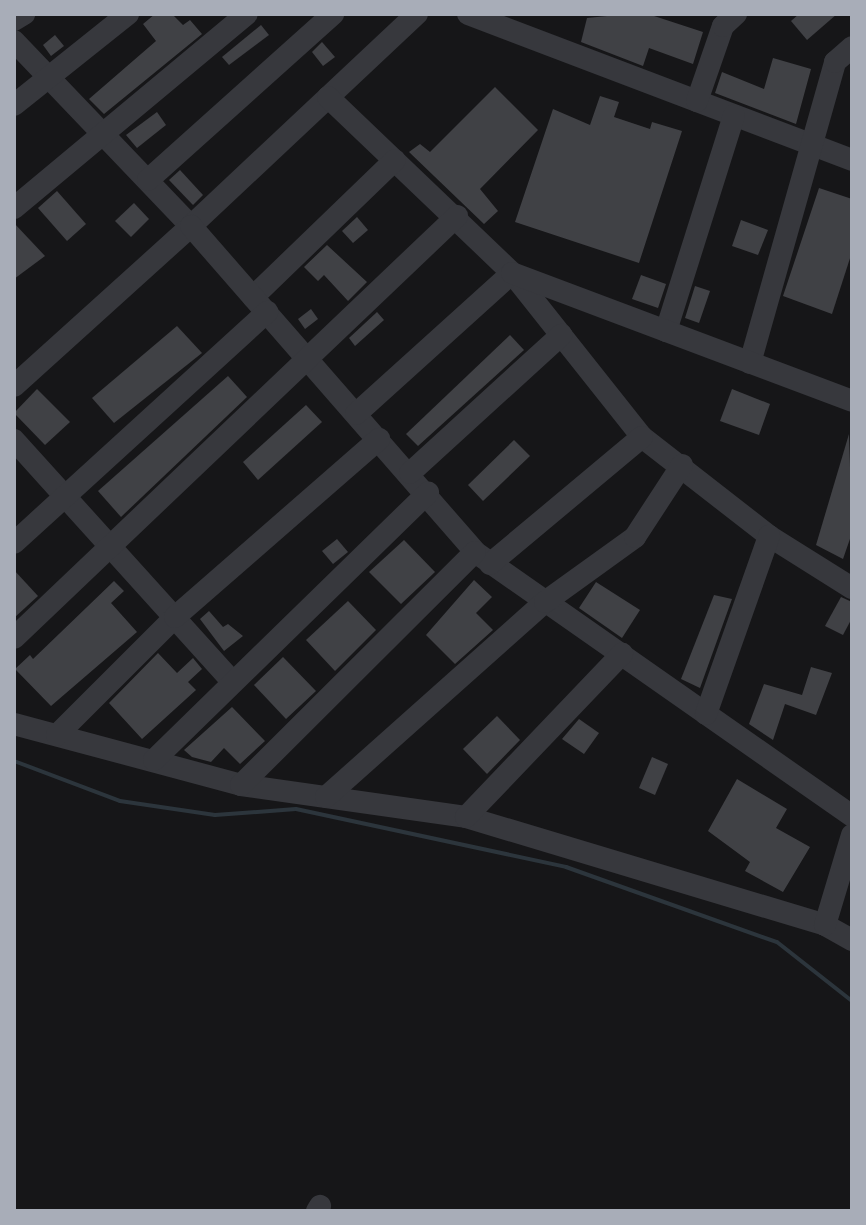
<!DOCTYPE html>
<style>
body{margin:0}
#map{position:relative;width:866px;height:1225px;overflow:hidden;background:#161618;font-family:Barlow,sans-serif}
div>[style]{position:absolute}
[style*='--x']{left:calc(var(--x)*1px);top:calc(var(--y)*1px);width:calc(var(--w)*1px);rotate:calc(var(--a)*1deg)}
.stream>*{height:4px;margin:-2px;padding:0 2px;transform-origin:2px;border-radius:2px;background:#2c353c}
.building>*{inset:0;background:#404145}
.minor>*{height:22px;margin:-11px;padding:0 11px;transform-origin:11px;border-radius:11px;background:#37383d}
span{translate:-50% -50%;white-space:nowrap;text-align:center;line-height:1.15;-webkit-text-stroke:8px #111113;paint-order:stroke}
.frame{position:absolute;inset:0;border:16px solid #a8adb8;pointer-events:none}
</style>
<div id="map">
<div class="stream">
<i style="--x:14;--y:761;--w:113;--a:20.7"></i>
<i style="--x:120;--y:801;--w:96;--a:8.4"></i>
<i style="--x:215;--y:815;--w:81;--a:-4.2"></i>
<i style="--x:296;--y:809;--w:276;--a:12.1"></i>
<i style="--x:566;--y:867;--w:224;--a:19.6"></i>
<i style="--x:777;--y:942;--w:95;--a:38.2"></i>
</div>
<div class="building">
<i style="clip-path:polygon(155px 14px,172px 14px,183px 25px,190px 20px,202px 34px,104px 114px,89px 99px,156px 41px,143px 24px)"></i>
<i style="clip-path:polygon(627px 14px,648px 14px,703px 32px,693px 64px,649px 48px,643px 66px,581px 42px,587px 18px)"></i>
<i style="clip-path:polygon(799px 14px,837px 14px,807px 40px,791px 21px)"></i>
<i style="clip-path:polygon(261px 25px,269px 35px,229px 65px,222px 57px)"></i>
<i style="clip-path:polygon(55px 35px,64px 46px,51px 56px,43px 45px)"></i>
<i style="clip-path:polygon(322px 42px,335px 57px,323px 66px,312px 52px)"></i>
<i style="clip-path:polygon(773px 58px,811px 69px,796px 124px,715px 93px,722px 72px,764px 89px)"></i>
<i style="clip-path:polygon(495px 87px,538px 130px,480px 189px,498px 211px,484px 224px,409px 152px,420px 144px,430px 152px)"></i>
<i style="clip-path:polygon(600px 96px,619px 102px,614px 117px,650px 129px,652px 122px,682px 131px,639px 263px,515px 222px,553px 109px,590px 125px)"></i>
<i style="clip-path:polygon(157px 112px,166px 125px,137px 148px,126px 135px)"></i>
<i style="clip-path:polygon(180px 170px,203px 195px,193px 205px,169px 180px)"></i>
<i style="clip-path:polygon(819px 188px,852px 199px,852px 252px,832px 314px,783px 296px)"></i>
<i style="clip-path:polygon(57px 191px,86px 224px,67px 241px,38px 208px)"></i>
<i style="clip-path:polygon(134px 203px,149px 219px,131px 237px,115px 221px)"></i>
<i style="clip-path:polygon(357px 217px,368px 230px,353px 243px,342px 231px)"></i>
<i style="clip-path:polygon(741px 220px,768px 230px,758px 255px,732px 246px)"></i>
<i style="clip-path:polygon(14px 223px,45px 256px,14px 279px)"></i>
<i style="clip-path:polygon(327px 245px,367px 282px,348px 301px,324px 275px,318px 281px,304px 267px)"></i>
<i style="clip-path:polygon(641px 275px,666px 284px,658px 308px,632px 299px)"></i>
<i style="clip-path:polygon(695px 286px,710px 291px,699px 323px,685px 318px)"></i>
<i style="clip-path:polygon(311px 309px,318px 319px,305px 329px,298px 319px)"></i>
<i style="clip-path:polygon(377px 312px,384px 320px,355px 346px,349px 338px)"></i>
<i style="clip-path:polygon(177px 326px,202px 353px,114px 423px,92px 398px)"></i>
<i style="clip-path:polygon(510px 335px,524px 350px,418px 446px,406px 434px)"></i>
<i style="clip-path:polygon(228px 376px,247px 397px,121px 517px,98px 491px)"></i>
<i style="clip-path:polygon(37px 389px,70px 422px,45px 445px,14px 413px)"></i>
<i style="clip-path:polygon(732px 389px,770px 404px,759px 435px,720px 421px)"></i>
<i style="clip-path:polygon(306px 405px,322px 422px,258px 480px,243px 462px)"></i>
<i style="clip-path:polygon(849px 434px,852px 533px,843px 559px,816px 545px)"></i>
<i style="clip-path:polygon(514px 440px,530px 456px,483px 501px,468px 485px)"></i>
<i style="clip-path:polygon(337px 539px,348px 552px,333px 564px,322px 551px)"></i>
<i style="clip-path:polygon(404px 540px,435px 572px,401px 604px,369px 572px)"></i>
<i style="clip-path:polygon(14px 570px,38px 596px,14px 618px)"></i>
<i style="clip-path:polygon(474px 580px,492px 597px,476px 613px,493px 630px,455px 664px,426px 635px)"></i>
<i style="clip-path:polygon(114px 581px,124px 591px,111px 603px,137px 632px,51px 706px,15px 669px,30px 655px,33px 659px)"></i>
<i style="clip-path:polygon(596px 582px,640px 610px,622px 638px,579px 608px)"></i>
<i style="clip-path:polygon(714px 595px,732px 599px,700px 688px,681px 679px)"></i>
<i style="clip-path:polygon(841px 597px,852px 602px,852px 618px,843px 635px,825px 626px)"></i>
<i style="clip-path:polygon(348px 601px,376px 630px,335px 671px,306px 640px)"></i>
<i style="clip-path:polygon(209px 611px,223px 627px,228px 624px,243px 636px,224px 651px,200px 619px)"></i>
<i style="clip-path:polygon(158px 653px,177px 673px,193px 658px,202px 669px,188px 682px,196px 690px,142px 739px,109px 703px)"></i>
<i style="clip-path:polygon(283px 657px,316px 691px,286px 719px,254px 685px)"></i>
<i style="clip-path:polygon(811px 667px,832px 673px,816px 715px,785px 704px,773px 740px,749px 724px,764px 684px,802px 695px)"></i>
<i style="clip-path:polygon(232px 707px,265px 741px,240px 764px,224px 748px,211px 762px,192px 757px,184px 750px)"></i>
<i style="clip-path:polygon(497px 716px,520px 740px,487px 774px,463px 749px)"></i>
<i style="clip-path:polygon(579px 719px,599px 733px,584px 754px,562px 739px)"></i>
<i style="clip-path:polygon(652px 757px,668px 764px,655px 795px,639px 788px)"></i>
<i style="clip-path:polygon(737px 779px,787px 809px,776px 828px,810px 847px,783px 892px,745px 871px,750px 862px,708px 831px)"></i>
</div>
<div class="minor">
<i style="--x:468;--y:14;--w:411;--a:20.8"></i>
<i style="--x:14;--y:20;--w:12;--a:-31"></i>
<i style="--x:14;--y:41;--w:256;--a:46.3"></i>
<i style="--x:191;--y:226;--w:310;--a:-43.2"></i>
<i style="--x:328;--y:97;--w:255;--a:43.7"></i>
<i style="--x:512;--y:273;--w:209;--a:51.6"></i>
<i style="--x:642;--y:437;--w:161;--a:37.9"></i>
<i style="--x:769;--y:536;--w:98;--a:32.1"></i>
<i style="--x:697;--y:101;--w:79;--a:-70.9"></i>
<i style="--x:723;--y:26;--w:18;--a:-43"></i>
<i style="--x:14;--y:105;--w:146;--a:-38.6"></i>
<i style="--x:148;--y:180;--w:249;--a:-41.9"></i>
<i style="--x:14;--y:208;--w:303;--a:-39.8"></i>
<i style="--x:253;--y:297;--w:197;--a:-44"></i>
<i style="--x:666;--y:331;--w:226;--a:-72.5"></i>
<i style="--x:750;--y:363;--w:313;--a:-74.2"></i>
<i style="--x:835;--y:62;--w:23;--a:-41"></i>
<i style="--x:14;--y:386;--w:239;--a:-42.1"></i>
<i style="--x:191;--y:226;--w:432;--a:48.9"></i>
<i style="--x:475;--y:552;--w:460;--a:35"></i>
<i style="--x:356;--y:414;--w:210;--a:-42.1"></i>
<i style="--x:512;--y:273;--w:363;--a:20.6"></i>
<i style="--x:14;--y:440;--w:326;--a:47.9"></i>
<i style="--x:410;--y:473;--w:205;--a:-42.4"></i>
<i style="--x:14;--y:543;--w:343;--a:-42.4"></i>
<i style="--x:490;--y:564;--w:198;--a:-39.9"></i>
<i style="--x:14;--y:638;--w:612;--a:-43.61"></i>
<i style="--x:706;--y:714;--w:189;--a:-70.5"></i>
<i style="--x:14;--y:724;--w:235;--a:15"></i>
<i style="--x:241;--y:785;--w:227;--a:8.1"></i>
<i style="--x:466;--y:817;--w:375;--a:16.7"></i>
<i style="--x:825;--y:925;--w:31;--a:29"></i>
<i style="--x:57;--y:735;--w:167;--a:-45"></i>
<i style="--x:175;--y:617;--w:271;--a:-41.1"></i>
<i style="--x:154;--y:760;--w:383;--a:-44.3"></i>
<i style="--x:241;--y:785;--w:330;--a:-44.9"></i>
<i style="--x:326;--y:797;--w:293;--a:-41.7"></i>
<i style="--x:545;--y:602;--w:111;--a:-35.8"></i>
<i style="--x:635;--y:537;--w:86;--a:-56.9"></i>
<i style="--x:466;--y:817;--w:226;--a:-46.3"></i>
<i style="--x:825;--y:925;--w:94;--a:-73.3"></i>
<i style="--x:317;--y:1211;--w:6;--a:-59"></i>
</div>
<div class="frame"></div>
</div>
